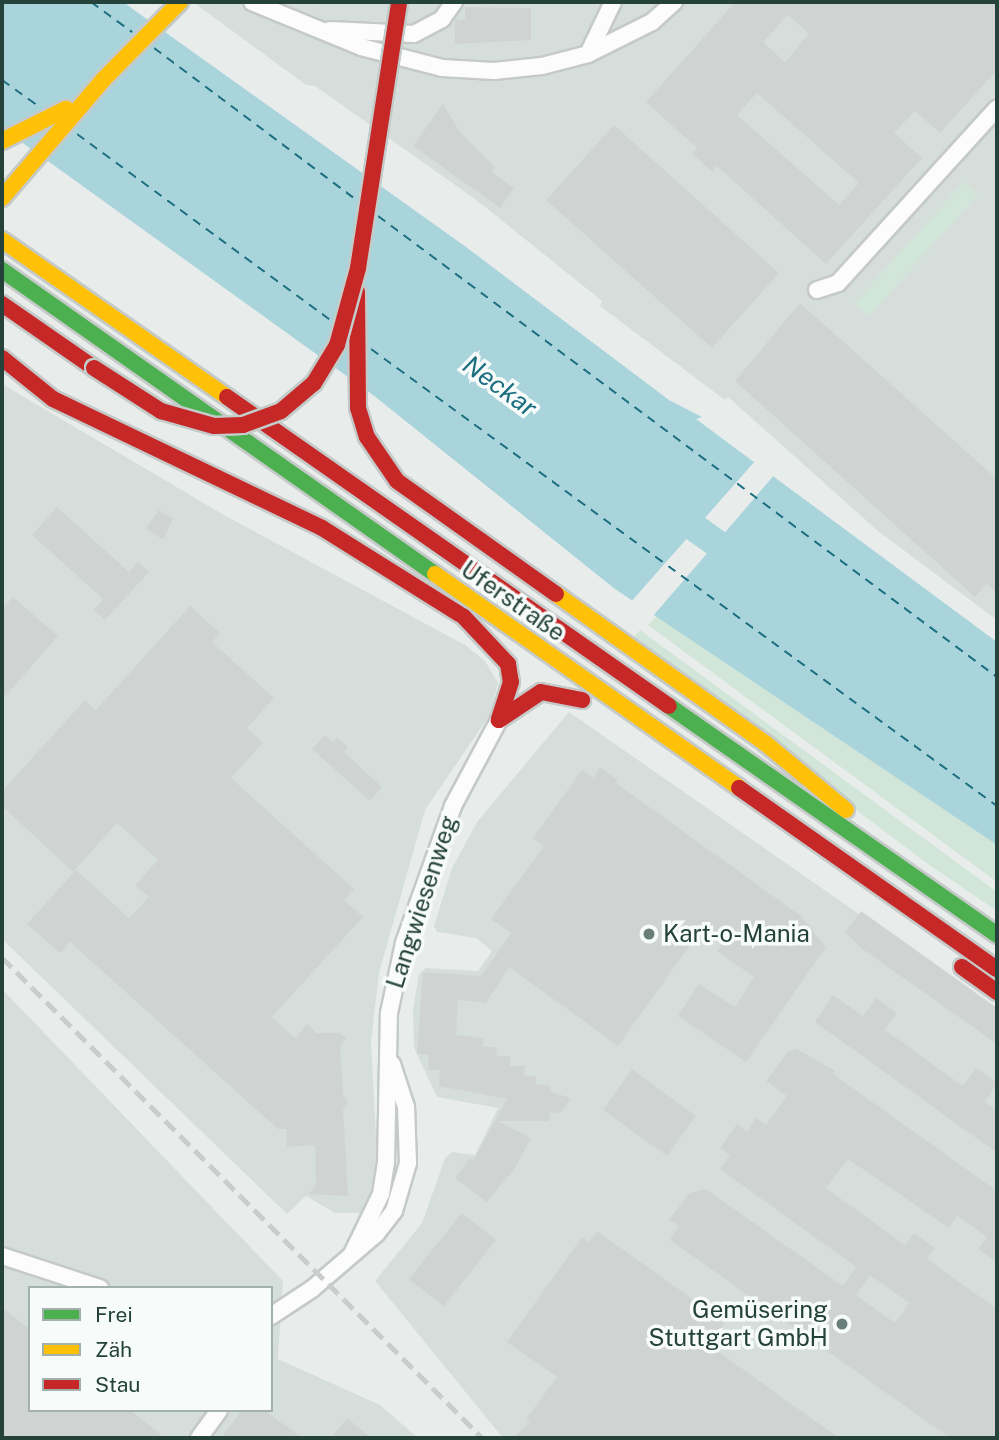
<!DOCTYPE html>
<meta charset="utf-8">
<style>
body{margin:0}
#map{position:relative;width:999px;height:1440px;overflow:hidden;background:#e8edeb;font-family:"Public Sans",sans-serif}
div>[style]{position:absolute}
[style*='--x']{left:calc(var(--x)*1px);top:calc(var(--y)*1px);width:calc(var(--w)*1px);rotate:calc(var(--a)*1deg)}
.built>*{inset:0;background:#d6dedb}
.green>*{inset:0;background:#d1e6d8}
.water>*{inset:0;background:#a9d4db}
.pier>*{inset:0;background:#e8edeb}
.river>*{height:28px;margin:-14px;padding:0 14px;transform-origin:14px;border-radius:14px;background:#a9d4db}
.ferry>*{height:2px;margin-top:-1px;transform-origin:0;background:repeating-linear-gradient(90deg,#1c6f80 0 9px,transparent 0 16px)}
.building>*{inset:0;background:#cfd4d2}
.roads{filter:drop-shadow(2px 0 #c5cac8) drop-shadow(-2px 0 #c5cac8) drop-shadow(0 2px #c5cac8) drop-shadow(0 -2px #c5cac8)}
.street>*{height:16px;margin:-8px;padding:0 8px;transform-origin:8px;border-radius:8px;background:#fcfcfc}
.fast>*{height:16px;margin:-8px;padding:0 8px;transform-origin:8px;border-radius:8px;background:#4caf50}
.slow>*{height:16px;margin:-8px;padding:0 8px;transform-origin:8px;border-radius:8px;background:#ffc107}
.jam>*{height:16px;margin:-8px;padding:0 8px;transform-origin:8px;border-radius:8px;background:#c62828}
.rail>*{height:4.5px;margin-top:-2.25px;transform-origin:0;background:repeating-linear-gradient(90deg,#c9cdcc 0 14px,transparent 0 21px)}
.bridges{filter:drop-shadow(2px 0 #c3ccc9) drop-shadow(-2px 0 #c3ccc9) drop-shadow(0 2px #c3ccc9) drop-shadow(0 -2px #c3ccc9)}
.jam-bridge>*{height:16px;margin:-8px;padding:0 8px;transform-origin:8px;border-radius:8px;background:#c62828}
.dots>*{width:19px;height:19px;translate:-50% -50%;box-sizing:border-box;border:4px solid #f7fbf9;border-radius:50%}
span{translate:-50% -50%;white-space:nowrap;text-align:center;line-height:1.15;-webkit-text-stroke:7px #f7fbf9;paint-order:stroke}
.street-label{font-size:24px;color:#24423a}
.poi-label{font-size:24px;color:#24423a}
.left{translate:0 -50%;text-align:left}
.right{translate:-100% -50%;text-align:right}
.water-label{font-size:26px;color:#1c6f80;font-style:italic}
.frame{position:absolute;inset:0;border:4px solid #24423a;pointer-events:none}
.legend{position:absolute;left:28px;top:1286px;width:245px;height:126px;box-sizing:border-box;background:#f7fbf9;border:2px solid #a3b1ad;margin:0;padding:9px 12px;list-style:none;font-size:21px;color:#24423a}
.legend li{display:flex;align-items:center;gap:14px;height:35px}
.legend b{width:35px;border:2px solid #a3b1ad}
</style>
<div id="map">
<div class="built">
<i style="clip-path:polygon(193px 2px,997px 2px,997px 620px,878px 531px,728px 397px,725px 400px,600px 306px,602px 301px,475px 199px,315px 86px,306px 85px)"></i>
<i style="clip-path:polygon(2px 384px,224px 515px,465px 645px,485px 661px,498px 683px,489px 716px,425px 810px,379px 973px,371px 1042px,378px 1173px,376px 1193px,366px 1213px,335px 1213px,306px 1196px,287px 1214px,2px 939px)"></i>
<i style="clip-path:polygon(569px 712px,997px 1010px,997px 1438px,503px 1438px,375px 1281px,422px 1223px,445px 1158px,452px 1152px,475px 1155px,498px 1108px,437px 1097px,414px 1048px,413px 1010px,419px 974px,426px 968px,478px 971px,492px 951px,476px 938px,437px 932px,434px 926px,452px 868px,477px 822px)"></i>
<i style="clip-path:polygon(evenodd,2px 989px,283px 1281px,278px 1359px,380px 1405px,418px 1438px,2px 1438px,2px 989px,30px 1288px,271px 1288px,271px 1410px,30px 1410px,30px 1288px)"></i>
</div>
<div class="green">
<i style="clip-path:polygon(964px 182px,977px 195px,869px 316px,855px 303px)"></i>
<i style="clip-path:polygon(657px 616px,997px 845px,997px 882px,648px 625px)"></i>
<i style="clip-path:polygon(640px 630px,997px 892px,997px 911px,925px 862px,631px 640px)"></i>
</div>
<div class="water">
<i style="clip-path:polygon(evenodd,2px 2px,123px 2px,466px 247px,669px 400px,702px 417px,696px 419px,997px 642px,997px 845px,615px 589px,373px 395px,2px 128px,2px 2px,702px 523px,717px 535px,717px 543px,708px 544px,694px 532px,702px 523px)"></i>
</div>
<div class="pier">
<i style="clip-path:polygon(756px 460px,775px 474px,716px 543px,652px 617px,630px 603px)"></i>
</div>
<div class="river">
<i style="--x:663;--y:505;--w:103;--a:35.5"></i>
</div>
<div class="ferry">
<i style="--x:91;--y:2;--w:51;--a:36.2"></i>
<i style="--x:154;--y:48;--w:250;--a:36.9"></i>
<i style="--x:2;--y:80;--w:48;--a:35.7"></i>
<i style="--x:77;--y:134;--w:313;--a:36.3"></i>
<i style="--x:378;--y:216;--w:772;--a:36.68"></i>
<i style="--x:371;--y:349;--w:775;--a:36.13"></i>
</div>
<div class="building">
<i style="clip-path:polygon(evenodd,735px 2px,997px 2px,997px 70px,940px 133px,915px 111px,894px 133px,922px 158px,826px 264px,717px 166px,712px 171px,692px 154px,697px 148px,646px 102px,735px 2px,788px 15px,809px 34px,785px 62px,763px 42px,788px 15px,735px 2px,757px 93px,859px 183px,839px 205px,737px 115px,757px 93px)"></i>
<i style="clip-path:polygon(465px 7px,531px 8px,531px 40px,455px 44px,455px 20px,465px 20px)"></i>
<i style="clip-path:polygon(443px 104px,460px 132px,495px 167px,492px 172px,514px 188px,500px 208px,413px 146px)"></i>
<i style="clip-path:polygon(614px 125px,779px 273px,712px 348px,546px 200px)"></i>
<i style="clip-path:polygon(800px 303px,997px 479px,997px 594px,987px 584px,975px 597px,735px 381px)"></i>
<i style="clip-path:polygon(57px 507px,129px 572px,138px 562px,149px 572px,105px 620px,94px 610px,103px 599px,32px 535px)"></i>
<i style="clip-path:polygon(159px 510px,173px 519px,163px 540px,146px 528px)"></i>
<i style="clip-path:polygon(13px 597px,58px 636px,2px 700px,2px 609px)"></i>
<i style="clip-path:polygon(190px 606px,220px 633px,212px 642px,274px 698px,247px 728px,263px 743px,231px 778px,354px 889px,344px 900px,363px 917px,272px 1017px,295px 1038px,307px 1024px,316px 1033px,340px 1033px,346px 1039px,340px 1045px,343px 1095px,348px 1102px,343px 1108px,348px 1196px,309px 1194px,316px 1184px,315px 1145px,287px 1147px,286px 1129px,278px 1129px,70px 942px,60px 953px,27px 924px,76px 870px,129px 918px,149px 897px,135px 885px,158px 860px,117px 823px,73px 872px,2px 806px,2px 791px,85px 700px,96px 710px)"></i>
<i style="clip-path:polygon(325px 735px,333px 742px,337px 737px,348px 747px,344px 752px,382px 787px,370px 801px,312px 749px)"></i>
<i style="clip-path:polygon(600px 767px,618px 780px,616px 783px,801px 916px,826px 947px,746px 1062px,678px 1016px,699px 984px,735px 1007px,754px 977px,717px 951px,724px 942px,703px 927px,618px 1046px,509px 967px,486px 1003px,458px 1000px,456px 1035px,483px 1038px,483px 1047px,497px 1047px,496px 1056px,510px 1056px,510px 1066px,525px 1066px,524px 1075px,536px 1077px,536px 1084px,550px 1086px,551px 1092px,571px 1098px,561px 1113px,550px 1112px,549px 1121px,498px 1121px,531px 1138px,515px 1168px,487px 1202px,455px 1178px,470px 1158px,473px 1161px,507px 1099px,439px 1086px,440px 1070px,428px 1070px,429px 1055px,417px 1054px,423px 972px,481px 976px,511px 933px,491px 919px,544px 846px,533px 838px,582px 770px,593px 778px)"></i>
<i style="clip-path:polygon(861px 911px,997px 1008px,997px 1044px,861px 948px,845px 932px)"></i>
<i style="clip-path:polygon(833px 995px,863px 1016px,876px 998px,897px 1013px,885px 1030px,963px 1086px,976px 1068px,997px 1083px,985px 1102px,997px 1110px,997px 1153px,815px 1022px)"></i>
<i style="clip-path:polygon(evenodd,797px 1049px,835px 1071px,833px 1074px,997px 1191px,997px 1263px,978px 1249px,987px 1237px,957px 1216px,949px 1228px,848px 1159px,826px 1188px,905px 1245px,914px 1233px,935px 1248px,927px 1259px,997px 1309px,997px 1438px,950px 1438px,670px 1240px,679px 1226px,669px 1220px,689px 1193px,706px 1189px,843px 1286px,856px 1267px,720px 1169px,730px 1155px,720px 1148px,737px 1124px,747px 1132px,756px 1118px,766px 1125px,787px 1096px,766px 1081px,787px 1053px,797px 1049px,870px 1275px,909px 1303px,895px 1323px,856px 1295px,870px 1275px)"></i>
<i style="clip-path:polygon(632px 1069px,696px 1116px,667px 1156px,603px 1110px)"></i>
<i style="clip-path:polygon(462px 1213px,496px 1240px,444px 1306px,409px 1279px)"></i>
<i style="clip-path:polygon(597px 1231px,725px 1322px,709px 1345px,839px 1438px,513px 1438px,530px 1422px,526px 1419px,557px 1377px,507px 1342px,582px 1237px,589px 1242px)"></i>
<i style="clip-path:polygon(2px 1307px,30px 1330px,30px 1410px,130px 1410px,165px 1438px,2px 1438px)"></i>
<i style="clip-path:polygon(242px 1410px,264px 1410px,302px 1438px,221px 1438px)"></i>
<i style="clip-path:polygon(347px 1418px,372px 1438px,331px 1438px)"></i>
</div>
<div class="roads">
<div class="street">
<i style="--x:252;--y:2;--w:118;--a:22.4"></i>
<i style="--x:361;--y:47;--w:84;--a:14.5"></i>
<i style="--x:442;--y:68;--w:52;--a:3.3"></i>
<i style="--x:494;--y:71;--w:48;--a:-5.9"></i>
<i style="--x:542;--y:66;--w:48;--a:-14.6"></i>
<i style="--x:588;--y:54;--w:72;--a:-26.6"></i>
<i style="--x:652;--y:22;--w:30;--a:-42"></i>
<i style="--x:330;--y:30;--w:84;--a:2.7"></i>
<i style="--x:414;--y:34;--w:32;--a:-28"></i>
<i style="--x:442;--y:19;--w:21;--a:-55"></i>
<i style="--x:588;--y:54;--w:58;--a:-64.3"></i>
<i style="--x:817;--y:290;--w:22;--a:-18"></i>
<i style="--x:838;--y:283;--w:236;--a:-47.7"></i>
<i style="--x:353;--y:1252;--w:64;--a:-64.2"></i>
<i style="--x:381;--y:1194;--w:30;--a:-81"></i>
<i style="--x:386;--y:1164;--w:151;--a:-88.9"></i>
<i style="--x:389;--y:1013;--w:72;--a:-77.9"></i>
<i style="--x:404;--y:943;--w:145;--a:-70.3"></i>
<i style="--x:453;--y:806;--w:98;--a:-61.9"></i>
<i style="--x:2;--y:1256;--w:103;--a:18.1"></i>
<i style="--x:271;--y:1316;--w:49;--a:-33.4"></i>
<i style="--x:312;--y:1289;--w:84;--a:-40.7"></i>
<i style="--x:376;--y:1234;--w:29;--a:-52"></i>
<i style="--x:394;--y:1211;--w:50;--a:-73.7"></i>
<i style="--x:408;--y:1163;--w:56;--a:-92"></i>
<i style="--x:406;--y:1107;--w:45;--a:-108"></i>
<i style="--x:199;--y:1438;--w:34;--a:-54"></i>
</div>
<div class="fast">
<i style="--x:2;--y:270;--w:529;--a:35.07"></i>
<i style="--x:669;--y:706;--w:400;--a:34.9"></i>
</div>
<div class="slow">
<i style="--x:2;--y:141;--w:72;--a:-26.6"></i>
<i style="--x:2;--y:198;--w:157;--a:-49.4"></i>
<i style="--x:104;--y:79;--w:108;--a:-45.4"></i>
<i style="--x:2;--y:240;--w:274;--a:34.9"></i>
<i style="--x:435;--y:574;--w:372;--a:35.1"></i>
<i style="--x:556;--y:594;--w:257;--a:35.5"></i>
<i style="--x:765;--y:743;--w:105;--a:39.6"></i>
</div>
<div class="jam">
<i style="--x:357;--y:292;--w:116;--a:89.5"></i>
<i style="--x:358;--y:408;--w:30;--a:73"></i>
<i style="--x:367;--y:437;--w:53;--a:55.7"></i>
<i style="--x:397;--y:481;--w:195;--a:35.4"></i>
<i style="--x:2;--y:304;--w:112;--a:34.8"></i>
<i style="--x:2;--y:358;--w:65;--a:38.8"></i>
<i style="--x:53;--y:399;--w:298;--a:25.6"></i>
<i style="--x:322;--y:528;--w:162;--a:32.1"></i>
<i style="--x:227;--y:397;--w:539;--a:34.96"></i>
<i style="--x:463;--y:616;--w:66;--a:46.8"></i>
<i style="--x:508;--y:664;--w:18;--a:81"></i>
<i style="--x:511;--y:682;--w:40;--a:108"></i>
<i style="--x:499;--y:720;--w:50;--a:-33.7"></i>
<i style="--x:541;--y:692;--w:42;--a:11"></i>
<i style="--x:739;--y:788;--w:315;--a:35.1"></i>
<i style="--x:962;--y:967;--w:43;--a:35.5"></i>
</div>
</div>
<div class="rail">
<i style="--x:2;--y:957;--w:680;--a:45"></i>
</div>
<div class="bridges">
<div class="jam-bridge">
<i style="--x:94;--y:368;--w:80;--a:32.7"></i>
<i style="--x:161;--y:411;--w:55;--a:15.8"></i>
<i style="--x:214;--y:426;--w:29;--a:-2"></i>
<i style="--x:243;--y:425;--w:40;--a:-20.2"></i>
<i style="--x:281;--y:411;--w:43;--a:-40.3"></i>
<i style="--x:314;--y:383;--w:44;--a:-58.8"></i>
<i style="--x:337;--y:345;--w:80;--a:-74.7"></i>
<i style="--x:358;--y:268;--w:269;--a:-81.2"></i>
</div>
</div>
<div class="dots">
<i style="left:649px;top:934px;background:#697e78"></i>
<i style="left:842px;top:1324px;background:#697e78"></i>
</div>
<div class="street-label">
<span style="left:513px;top:601px;rotate:35deg">Uferstraße</span>
<span style="left:422px;top:902px;rotate:-72deg">Langwiesenweg</span>
</div>
<div class="poi-label">
<span class="left" style="left:663px;top:934px">Kart-o-Mania</span>
<span class="right" style="left:828px;top:1324px">Gemüsering<br>Stuttgart GmbH</span>
</div>
<div class="water-label">
<span style="left:500px;top:386px;rotate:36deg">Neckar</span>
</div>
<div class="frame"></div>
<ul class="legend">
<li><b style="height:9px;background:#4caf50"></b>Frei</li>
<li><b style="height:9px;background:#ffc107"></b>Zäh</li>
<li><b style="height:9px;background:#c62828"></b>Stau</li>
</ul>
</div>
